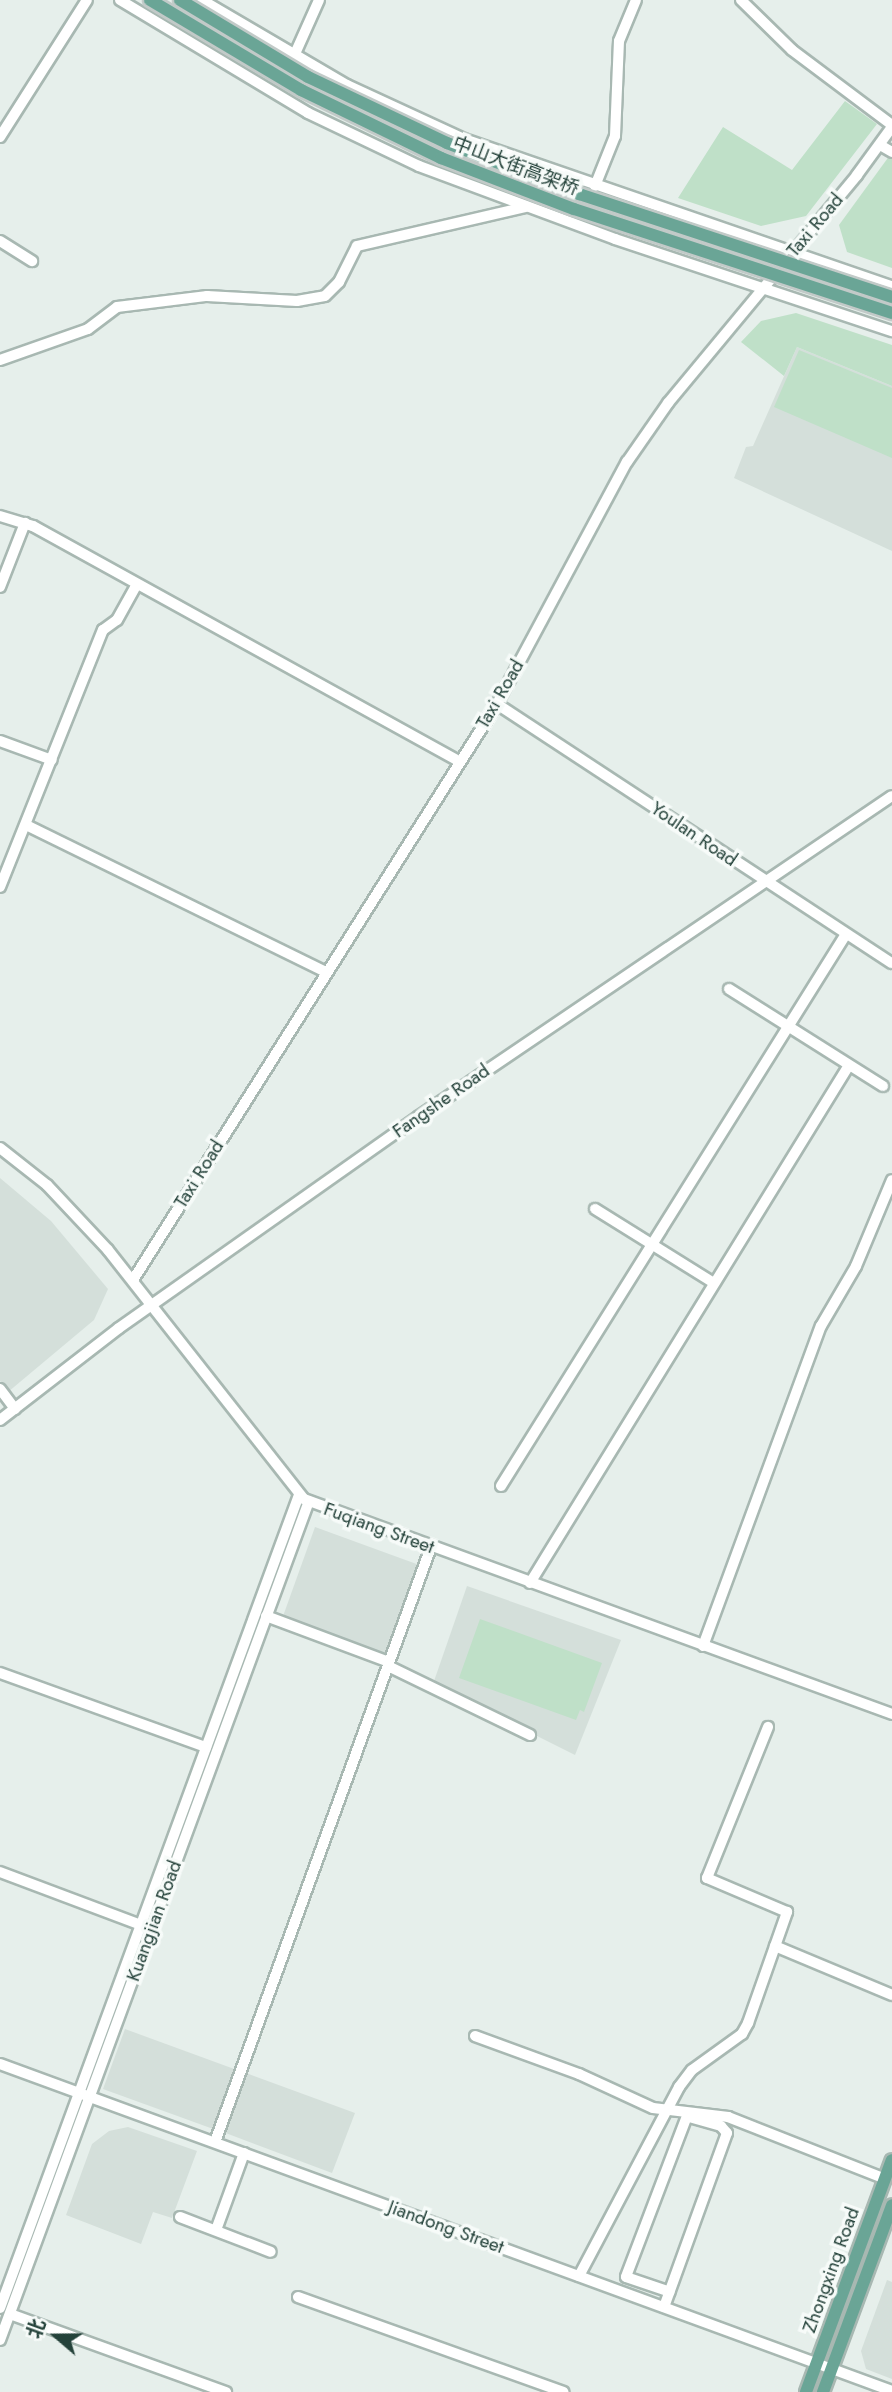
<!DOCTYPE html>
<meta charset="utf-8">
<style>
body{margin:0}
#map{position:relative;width:892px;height:2392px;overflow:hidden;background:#e6efeb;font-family:Jost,"Noto Sans SC",sans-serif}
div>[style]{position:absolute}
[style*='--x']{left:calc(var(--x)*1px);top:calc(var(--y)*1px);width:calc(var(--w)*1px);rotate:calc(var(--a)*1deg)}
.built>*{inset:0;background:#d4dfda}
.green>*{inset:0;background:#bfe0c8}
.roads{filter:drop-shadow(2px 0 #a8b8b2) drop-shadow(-2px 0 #a8b8b2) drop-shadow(0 2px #a8b8b2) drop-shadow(0 -2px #a8b8b2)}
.minor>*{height:10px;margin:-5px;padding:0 5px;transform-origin:5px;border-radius:5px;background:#fff}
.major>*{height:12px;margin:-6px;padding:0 6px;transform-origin:6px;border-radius:6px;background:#6aa596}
.bridges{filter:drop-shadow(2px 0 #c2cac8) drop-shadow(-2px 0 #c2cac8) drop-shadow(0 2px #c2cac8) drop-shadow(0 -2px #c2cac8)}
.major-bridge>*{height:12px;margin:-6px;padding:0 6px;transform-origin:6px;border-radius:6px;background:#6aa596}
span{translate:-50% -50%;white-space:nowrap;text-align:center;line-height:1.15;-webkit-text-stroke:7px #f7fbf9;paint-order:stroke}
.street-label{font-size:19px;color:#24423a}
.north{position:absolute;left:21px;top:2301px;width:70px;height:70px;-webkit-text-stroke:5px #f7fbf9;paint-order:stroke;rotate:290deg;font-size:19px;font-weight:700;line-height:28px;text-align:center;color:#24423a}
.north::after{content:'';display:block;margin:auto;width:24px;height:32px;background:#24423a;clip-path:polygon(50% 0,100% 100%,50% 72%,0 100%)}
</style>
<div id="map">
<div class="built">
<i style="clip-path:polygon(797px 347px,892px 386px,892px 551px,734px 478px,746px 447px,753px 446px)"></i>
<i style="clip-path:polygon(0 1178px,51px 1221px,108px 1289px,94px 1320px,8px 1392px,0 1381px)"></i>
<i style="clip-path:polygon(315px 1527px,422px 1566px,388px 1660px,282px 1619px)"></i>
<i style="clip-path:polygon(467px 1586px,621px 1640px,575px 1755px,433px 1684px)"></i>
<i style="clip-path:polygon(125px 2029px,237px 2070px,216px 2130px,103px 2089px)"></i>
<i style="clip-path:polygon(246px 2073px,355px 2113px,332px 2173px,223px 2132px)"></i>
<i style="clip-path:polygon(128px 2127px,197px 2151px,172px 2218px,153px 2212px,141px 2244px,66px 2215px,92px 2144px,109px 2131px)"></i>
<i style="clip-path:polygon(887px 2280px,892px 2282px,892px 2379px,866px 2369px,861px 2351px)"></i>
</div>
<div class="green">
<i style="clip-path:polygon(845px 101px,877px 124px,806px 216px,761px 226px,678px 198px,723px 127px,792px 170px)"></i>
<i style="clip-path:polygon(890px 155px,892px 156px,892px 268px,847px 252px,839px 225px)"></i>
<i style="clip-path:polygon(796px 313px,892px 345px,892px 386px,797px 347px,784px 376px,741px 342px,761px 321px)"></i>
<i style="clip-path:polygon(799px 350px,892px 388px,892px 458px,774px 407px)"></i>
<i style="clip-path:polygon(480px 1619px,602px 1663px,584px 1712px,580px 1710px,576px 1720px,459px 1678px)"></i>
</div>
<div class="roads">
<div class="minor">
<i style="--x:120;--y:0;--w:219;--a:31"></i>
<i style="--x:308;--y:113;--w:123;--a:25.5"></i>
<i style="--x:419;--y:166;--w:209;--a:20.4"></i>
<i style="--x:615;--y:239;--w:292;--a:18.4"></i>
<i style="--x:202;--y:0;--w:168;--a:30.4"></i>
<i style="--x:347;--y:85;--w:129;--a:24.8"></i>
<i style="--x:464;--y:139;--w:453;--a:19"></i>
<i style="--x:741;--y:0;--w:71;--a:44.4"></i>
<i style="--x:792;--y:50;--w:125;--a:36.9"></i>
<i style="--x:294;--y:56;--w:61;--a:-65.9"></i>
<i style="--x:0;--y:137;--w:162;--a:-57.6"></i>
<i style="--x:880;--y:145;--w:14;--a:30"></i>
<i style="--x:595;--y:186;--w:54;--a:-68.2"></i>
<i style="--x:615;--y:136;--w:95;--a:-87.6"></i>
<i style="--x:619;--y:41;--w:44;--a:-67.5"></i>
<i style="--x:0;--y:241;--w:38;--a:32"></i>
<i style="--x:0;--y:360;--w:93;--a:-19.4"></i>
<i style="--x:88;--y:329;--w:36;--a:-37"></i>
<i style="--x:117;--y:307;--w:91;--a:-7"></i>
<i style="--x:207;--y:296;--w:90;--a:3.2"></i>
<i style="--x:297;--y:301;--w:28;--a:-10"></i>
<i style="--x:325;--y:296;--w:20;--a:-45"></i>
<i style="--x:339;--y:282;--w:40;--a:-63.4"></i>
<i style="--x:357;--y:246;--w:173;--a:-13"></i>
<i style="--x:0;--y:516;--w:34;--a:17"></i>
<i style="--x:33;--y:526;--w:488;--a:28.9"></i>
<i style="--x:0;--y:587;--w:69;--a:-68.7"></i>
<i style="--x:497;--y:704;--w:472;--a:33.3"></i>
<i style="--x:0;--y:741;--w:55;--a:20.1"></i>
<i style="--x:26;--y:825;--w:334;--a:26.1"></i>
<i style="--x:0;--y:887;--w:277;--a:-68.2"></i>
<i style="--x:103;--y:630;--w:17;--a:-36"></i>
<i style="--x:117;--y:620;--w:41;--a:-60.9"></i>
<i style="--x:729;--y:989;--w:182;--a:32.2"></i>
<i style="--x:0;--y:1148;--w:60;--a:38.2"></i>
<i style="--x:47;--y:1185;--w:89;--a:46.8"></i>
<i style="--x:108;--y:1250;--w:317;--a:51.8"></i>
<i style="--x:304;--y:1499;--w:626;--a:20.08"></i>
<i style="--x:595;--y:1209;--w:140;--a:31.9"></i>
<i style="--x:133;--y:1280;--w:681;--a:-57.71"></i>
<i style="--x:497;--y:704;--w:275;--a:-61.8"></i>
<i style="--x:627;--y:462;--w:72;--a:-55.2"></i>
<i style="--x:668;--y:403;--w:296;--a:-50.3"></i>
<i style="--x:857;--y:175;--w:59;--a:-53.9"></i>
<i style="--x:0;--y:1389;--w:25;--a:53"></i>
<i style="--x:0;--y:1420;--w:150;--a:-37.7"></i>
<i style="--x:119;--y:1328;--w:366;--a:-35.2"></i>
<i style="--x:418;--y:1117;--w:572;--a:-34.11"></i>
<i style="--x:501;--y:1486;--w:651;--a:-57.99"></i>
<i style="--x:530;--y:1583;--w:608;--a:-58.37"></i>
<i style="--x:266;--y:1616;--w:131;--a:20.5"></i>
<i style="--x:703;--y:1646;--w:341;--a:-69.8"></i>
<i style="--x:821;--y:1326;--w:69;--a:-59.7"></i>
<i style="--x:856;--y:1266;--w:93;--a:-67.3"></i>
<i style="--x:388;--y:1666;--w:158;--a:25.9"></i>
<i style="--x:0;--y:1673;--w:219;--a:19.8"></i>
<i style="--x:0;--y:1872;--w:151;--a:20.6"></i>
<i style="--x:775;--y:1946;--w:127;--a:22.7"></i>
<i style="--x:475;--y:2036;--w:111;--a:20.1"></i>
<i style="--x:579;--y:2074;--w:81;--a:24.7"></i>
<i style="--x:653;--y:2108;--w:76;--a:6.8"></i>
<i style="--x:728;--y:2117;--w:169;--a:21.5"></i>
<i style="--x:0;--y:2064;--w:950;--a:20.13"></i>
<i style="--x:215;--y:2142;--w:633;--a:-70.05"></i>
<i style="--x:180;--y:2217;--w:97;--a:21"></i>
<i style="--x:216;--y:2230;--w:82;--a:-70"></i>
<i style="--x:579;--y:2276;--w:214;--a:-62.1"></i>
<i style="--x:679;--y:2087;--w:21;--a:-53"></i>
<i style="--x:692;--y:2070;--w:62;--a:-35.8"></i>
<i style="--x:742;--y:2034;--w:13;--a:-61"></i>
<i style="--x:748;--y:2023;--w:118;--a:-70.6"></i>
<i style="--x:787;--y:1912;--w:87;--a:-157"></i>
<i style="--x:707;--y:1878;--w:163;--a:-68"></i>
<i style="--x:298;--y:2297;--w:282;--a:19.7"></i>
<i style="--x:664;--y:2307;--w:185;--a:-70.1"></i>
<i style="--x:727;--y:2133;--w:9;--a:-131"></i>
<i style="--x:721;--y:2126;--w:35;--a:-164"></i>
<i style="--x:687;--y:2116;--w:172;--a:110.8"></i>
<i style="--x:626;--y:2277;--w:46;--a:18.8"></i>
<i style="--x:0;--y:2308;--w:866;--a:-69.81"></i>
<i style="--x:10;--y:2314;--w:230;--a:19.9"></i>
<i style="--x:0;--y:2340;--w:894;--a:-69.78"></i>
</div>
<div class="major">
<i style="--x:806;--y:2392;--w:247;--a:-69.7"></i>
<i style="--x:823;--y:2392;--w:199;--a:-69.7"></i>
</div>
</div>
<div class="bridges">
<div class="major-bridge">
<i style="--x:150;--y:0;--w:176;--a:30.8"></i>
<i style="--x:301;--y:90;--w:156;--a:25.9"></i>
<i style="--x:441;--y:158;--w:142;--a:21"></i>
<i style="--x:574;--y:209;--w:335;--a:18.1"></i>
<i style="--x:180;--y:0;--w:149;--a:31"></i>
<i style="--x:308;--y:77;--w:154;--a:25.4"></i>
<i style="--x:447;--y:143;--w:142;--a:21.1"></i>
<i style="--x:579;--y:194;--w:330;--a:18.2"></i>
</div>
</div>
<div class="street-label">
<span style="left:516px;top:166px;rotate:21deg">中山大街高架桥</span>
<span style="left:815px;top:225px;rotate:-50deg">Taxi Road</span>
<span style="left:500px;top:694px;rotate:-60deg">Taxi Road</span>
<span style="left:694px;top:834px;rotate:34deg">Youlan Road</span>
<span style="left:441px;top:1101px;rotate:-35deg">Fangshe Road</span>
<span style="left:199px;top:1174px;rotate:-58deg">Taxi Road</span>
<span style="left:379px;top:1528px;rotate:20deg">Fuqiang Street</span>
<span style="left:154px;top:1921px;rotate:-70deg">Kuangjian Road</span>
<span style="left:446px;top:2227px;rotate:20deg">Jiandong Street</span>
<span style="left:831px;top:2270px;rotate:-70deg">Zhongxing Road</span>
</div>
<div class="north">北</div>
</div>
